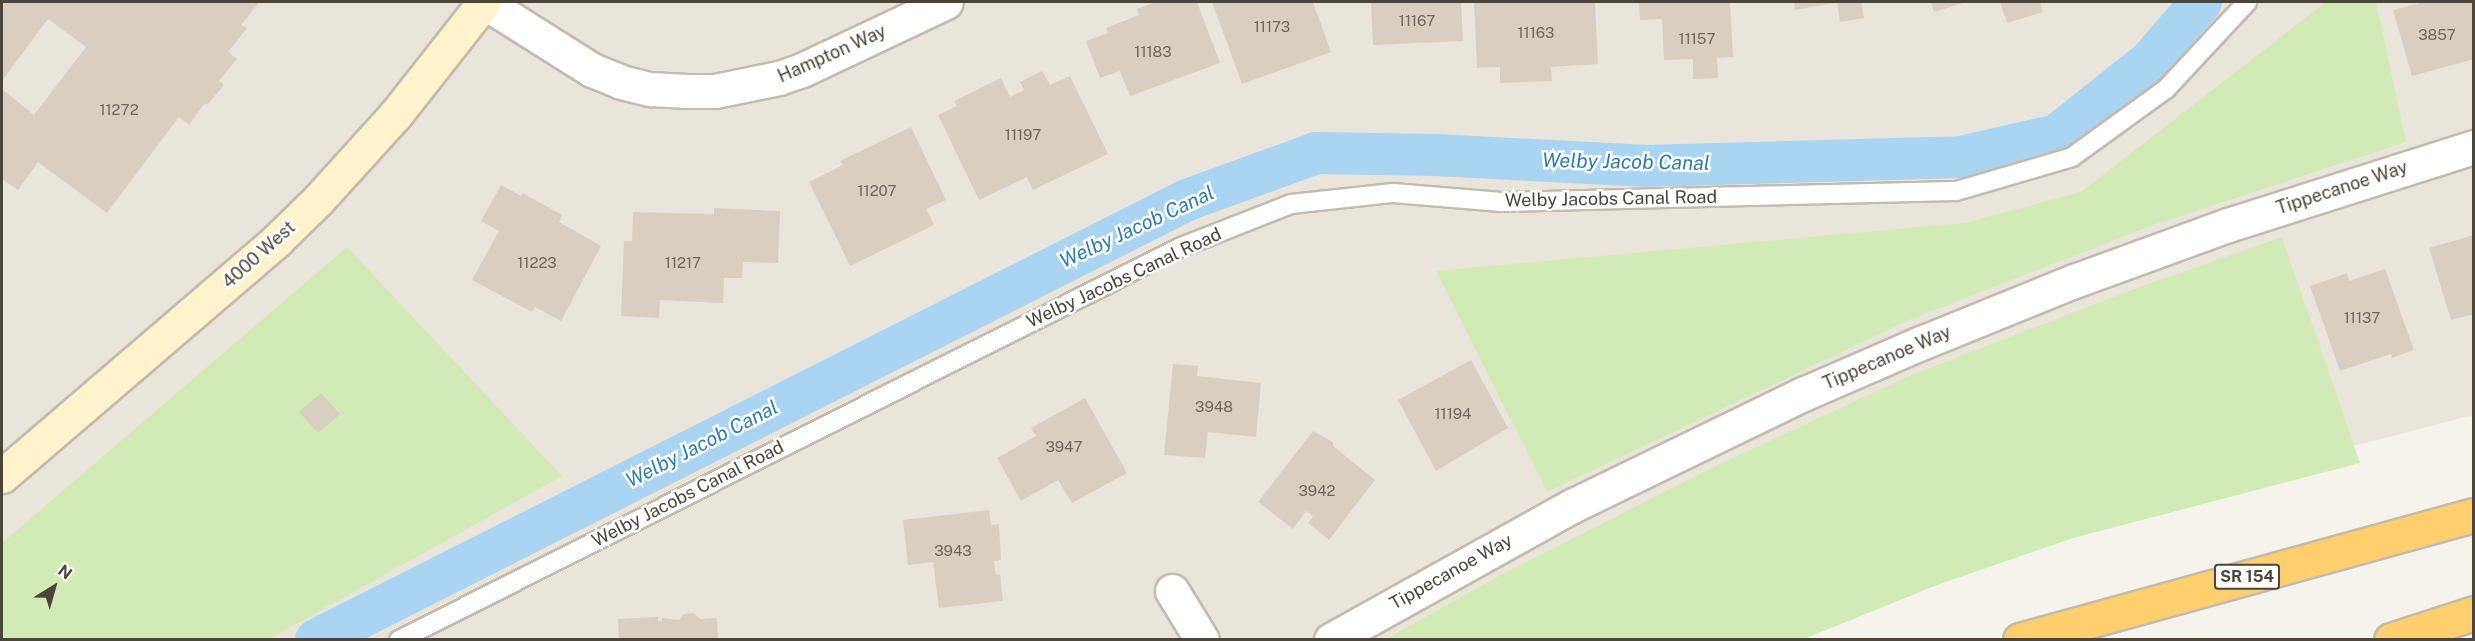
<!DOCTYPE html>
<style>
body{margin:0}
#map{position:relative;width:2475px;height:641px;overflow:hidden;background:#f6f3ec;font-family:"Public Sans",sans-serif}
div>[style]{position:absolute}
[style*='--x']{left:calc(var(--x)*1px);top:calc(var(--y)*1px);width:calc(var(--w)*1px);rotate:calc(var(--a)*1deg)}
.residential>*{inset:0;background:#eae5da}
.green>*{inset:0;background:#d2eab5}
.canal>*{height:42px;margin:-21px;padding:0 21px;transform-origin:21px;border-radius:21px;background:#a9d4f2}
.building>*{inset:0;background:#d8cfc1}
.roads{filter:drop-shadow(2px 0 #c2bbae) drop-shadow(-2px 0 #c2bbae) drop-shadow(0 2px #c2bbae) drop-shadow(0 -2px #c2bbae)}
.lane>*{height:18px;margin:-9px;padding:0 9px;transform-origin:9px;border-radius:9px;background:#fff}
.street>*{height:33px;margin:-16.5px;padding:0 16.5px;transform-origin:16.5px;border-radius:16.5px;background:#fff}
.secondary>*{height:33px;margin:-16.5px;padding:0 16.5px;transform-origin:16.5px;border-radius:16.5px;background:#fff3cd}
.highway>*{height:33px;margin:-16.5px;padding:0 16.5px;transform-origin:16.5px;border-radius:16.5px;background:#ffcf6e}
span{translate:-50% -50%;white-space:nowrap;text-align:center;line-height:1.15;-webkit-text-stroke:5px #fff;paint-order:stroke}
.number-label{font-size:15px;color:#6e675b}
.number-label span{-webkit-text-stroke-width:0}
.shield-label span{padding:2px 4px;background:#fff;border:2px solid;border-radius:4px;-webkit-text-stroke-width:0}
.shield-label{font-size:16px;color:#4b4439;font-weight:700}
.street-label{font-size:18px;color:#4b4439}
.water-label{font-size:20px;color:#2e7ab2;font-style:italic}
.frame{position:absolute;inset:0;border:3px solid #4b4439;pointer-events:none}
.north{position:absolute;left:24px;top:557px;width:60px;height:60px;-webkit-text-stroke:4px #fff;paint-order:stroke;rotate:37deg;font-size:16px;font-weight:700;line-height:24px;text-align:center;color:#4b4439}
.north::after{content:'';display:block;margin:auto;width:21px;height:27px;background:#4b4439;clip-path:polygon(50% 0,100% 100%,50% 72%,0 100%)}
</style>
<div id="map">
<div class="residential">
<i style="clip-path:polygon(2px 2px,2473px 2px,2473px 415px,2270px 468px,1734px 639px,2px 639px)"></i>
</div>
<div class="green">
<i style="clip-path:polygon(2326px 2px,2376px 2px,2406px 142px,2153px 225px,1909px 320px,1547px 492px,1436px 271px,1965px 223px,2081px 192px)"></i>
<i style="clip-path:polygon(2282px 237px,2360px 463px,2073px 538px,1937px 585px,1804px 639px,1386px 639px,1506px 572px,1722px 463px,1909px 376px,2137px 288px)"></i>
<i style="clip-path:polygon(347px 247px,562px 476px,269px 639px,2px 639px,2px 543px)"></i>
</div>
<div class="canal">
<i style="--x:316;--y:640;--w:976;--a:-26.8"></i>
<i style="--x:1187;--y:200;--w:137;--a:-20"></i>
<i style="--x:1316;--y:153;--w:120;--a:1"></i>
<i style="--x:1436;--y:155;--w:207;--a:3"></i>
<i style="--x:1643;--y:166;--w:318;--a:-1.6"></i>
<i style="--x:1961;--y:157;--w:98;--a:-12.9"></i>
<i style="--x:2057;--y:135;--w:119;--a:-38.5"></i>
<i style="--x:2150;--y:61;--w:78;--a:-49.2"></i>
</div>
<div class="building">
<i style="clip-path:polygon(2px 2px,255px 2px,258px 4px,241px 25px,247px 28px,228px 52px,237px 59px,219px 81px,224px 85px,208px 104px,204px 104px,189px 125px,179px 117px,107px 213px,38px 162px,18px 190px,2px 179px,2px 89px,34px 115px,86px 47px,48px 19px,2px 81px)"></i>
<i style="clip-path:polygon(1156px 2px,1197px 2px,1220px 63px,1130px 96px,1120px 71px,1100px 78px,1086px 41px,1108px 33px,1106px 28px,1139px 15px,1137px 9px)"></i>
<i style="clip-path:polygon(1212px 2px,1313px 2px,1331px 52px,1242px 84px)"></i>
<i style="clip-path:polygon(1371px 2px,1461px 2px,1463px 41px,1373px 45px)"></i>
<i style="clip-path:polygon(1474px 2px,1595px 2px,1598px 64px,1551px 67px,1552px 81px,1500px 83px,1500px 67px,1477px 68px)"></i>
<i style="clip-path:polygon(1639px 2px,1730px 2px,1733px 57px,1717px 58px,1718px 78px,1693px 79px,1693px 59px,1664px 60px,1662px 19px,1640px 20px)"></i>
<i style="clip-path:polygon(1794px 2px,1835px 2px,1835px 3px,1795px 10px)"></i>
<i style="clip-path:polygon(1837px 2px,1861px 2px,1864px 18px,1840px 22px)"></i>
<i style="clip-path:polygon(1931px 2px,1966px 2px,1934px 12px)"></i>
<i style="clip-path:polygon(2000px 2px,2040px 2px,2043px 12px,2007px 23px)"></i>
<i style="clip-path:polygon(2424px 2px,2474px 2px,2474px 59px,2412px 76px,2393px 10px)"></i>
<i style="clip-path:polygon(1042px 71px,1050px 85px,1070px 76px,1108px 154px,1033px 190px,1027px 177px,979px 200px,938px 115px,957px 106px,954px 101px,1001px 78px,1010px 97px,1024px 90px,1020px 82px)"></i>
<i style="clip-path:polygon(911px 127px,946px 200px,926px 209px,934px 225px,850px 266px,809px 182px,843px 165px,840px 161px)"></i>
<i style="clip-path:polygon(501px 185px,521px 196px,523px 193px,562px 215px,559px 222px,601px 246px,561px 321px,535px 307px,532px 312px,472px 280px,499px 231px,481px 221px)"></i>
<i style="clip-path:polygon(714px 208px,780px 211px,778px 263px,743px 262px,742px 278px,724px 278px,723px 303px,660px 300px,659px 318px,621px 316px,624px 241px,632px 241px,633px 212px,714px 214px)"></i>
<i style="clip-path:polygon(2474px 235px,2474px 314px,2451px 320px,2429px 248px)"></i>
<i style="clip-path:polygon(2385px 269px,2414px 350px,2392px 358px,2391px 354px,2340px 371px,2310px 286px,2347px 273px,2349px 281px)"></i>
<i style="clip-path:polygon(1471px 360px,1508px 428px,1436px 471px,1398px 400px)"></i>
<i style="clip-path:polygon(1173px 364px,1198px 366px,1197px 376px,1261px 383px,1256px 437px,1208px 432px,1205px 458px,1164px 455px)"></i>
<i style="clip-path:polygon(321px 393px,340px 414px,318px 433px,299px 412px)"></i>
<i style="clip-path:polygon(1085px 398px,1127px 473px,1072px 503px,1058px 480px,1021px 501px,997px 458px,1036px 436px,1031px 428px)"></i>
<i style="clip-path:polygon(1313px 431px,1333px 442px,1333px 446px,1375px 480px,1329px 540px,1308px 523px,1313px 516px,1306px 511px,1293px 529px,1258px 502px)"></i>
<i style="clip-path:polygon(989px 510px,991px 525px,999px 524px,1001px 560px,994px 561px,996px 575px,1000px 574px,1003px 601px,939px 608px,933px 562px,908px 565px,903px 520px)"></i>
<i style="clip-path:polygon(694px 613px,700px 619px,717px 618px,718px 640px,619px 640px,618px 619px,658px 617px,658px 621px,662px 621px,662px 618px,679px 620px,684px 614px)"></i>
</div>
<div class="roads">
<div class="lane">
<i style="--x:399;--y:640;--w:873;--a:-26.68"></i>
<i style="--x:1179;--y:248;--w:120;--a:-21.4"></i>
<i style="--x:1291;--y:204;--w:103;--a:-6.2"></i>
<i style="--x:1393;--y:193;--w:109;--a:4.7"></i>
<i style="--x:1502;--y:202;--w:454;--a:-1.4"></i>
<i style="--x:1956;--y:191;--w:121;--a:-16.3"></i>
<i style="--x:2072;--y:157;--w:116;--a:-35.9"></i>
<i style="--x:2166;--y:89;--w:119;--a:-47"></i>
</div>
<div class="street">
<i style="--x:484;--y:2;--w:128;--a:32.2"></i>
<i style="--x:592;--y:70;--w:31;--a:22"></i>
<i style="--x:621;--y:82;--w:30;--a:14"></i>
<i style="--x:650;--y:89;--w:34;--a:3"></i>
<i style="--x:684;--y:91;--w:31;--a:0"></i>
<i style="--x:715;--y:91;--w:65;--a:-11.5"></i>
<i style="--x:779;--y:78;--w:24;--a:-19"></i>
<i style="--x:802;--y:70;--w:159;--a:-25.3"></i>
<i style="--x:1172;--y:591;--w:57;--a:58.5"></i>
<i style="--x:1331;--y:640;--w:276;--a:-29.1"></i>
<i style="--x:1572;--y:506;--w:257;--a:-25.9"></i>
<i style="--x:1803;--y:394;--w:129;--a:-23.4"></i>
<i style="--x:1921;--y:343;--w:165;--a:-22.1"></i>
<i style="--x:2074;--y:281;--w:164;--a:-20"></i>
<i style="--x:2228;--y:225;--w:258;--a:-17.6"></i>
</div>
<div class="secondary">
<i style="--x:2;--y:476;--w:362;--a:-40.6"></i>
<i style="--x:277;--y:240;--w:57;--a:-44.3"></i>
<i style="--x:318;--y:200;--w:116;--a:-47.8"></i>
<i style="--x:396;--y:114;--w:142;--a:-51.8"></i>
</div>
<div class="highway">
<i style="--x:2020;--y:640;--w:471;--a:-15.4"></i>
<i style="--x:2391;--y:640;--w:87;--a:-18"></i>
</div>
</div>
<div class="number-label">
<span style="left:1417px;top:21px">11167</span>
<span style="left:1272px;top:27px">11173</span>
<span style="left:1536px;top:33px">11163</span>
<span style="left:2437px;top:35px">3857</span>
<span style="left:1697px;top:39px">11157</span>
<span style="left:1153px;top:52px">11183</span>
<span style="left:119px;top:110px">11272</span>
<span style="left:1023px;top:135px">11197</span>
<span style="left:877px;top:191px">11207</span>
<span style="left:537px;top:263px">11223</span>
<span style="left:683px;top:263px">11217</span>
<span style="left:2362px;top:318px">11137</span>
<span style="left:1214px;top:407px">3948</span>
<span style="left:1453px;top:414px">11194</span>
<span style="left:1064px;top:447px">3947</span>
<span style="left:1317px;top:491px">3942</span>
<span style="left:953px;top:551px">3943</span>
</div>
<div class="shield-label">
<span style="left:2247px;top:577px">SR 154</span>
</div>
<div class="street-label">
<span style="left:832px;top:54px;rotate:-24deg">Hampton Way</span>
<span style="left:2342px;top:188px;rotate:-18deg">Tippecanoe Way</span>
<span style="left:1611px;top:199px;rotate:-1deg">Welby Jacobs Canal Road</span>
<span style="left:259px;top:255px;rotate:-42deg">4000 West</span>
<span style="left:1124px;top:278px;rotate:-25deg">Welby Jacobs Canal Road</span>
<span style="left:1887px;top:358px;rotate:-23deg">Tippecanoe Way</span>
<span style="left:688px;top:494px;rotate:-27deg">Welby Jacobs Canal Road</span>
<span style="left:1451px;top:572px;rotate:-29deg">Tippecanoe Way</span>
</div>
<div class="water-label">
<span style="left:1626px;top:162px;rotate:1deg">Welby Jacob Canal</span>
<span style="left:1137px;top:227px;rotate:-25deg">Welby Jacob Canal</span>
<span style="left:702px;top:444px;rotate:-27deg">Welby Jacob Canal</span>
</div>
<div class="frame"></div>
<div class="north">N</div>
</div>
